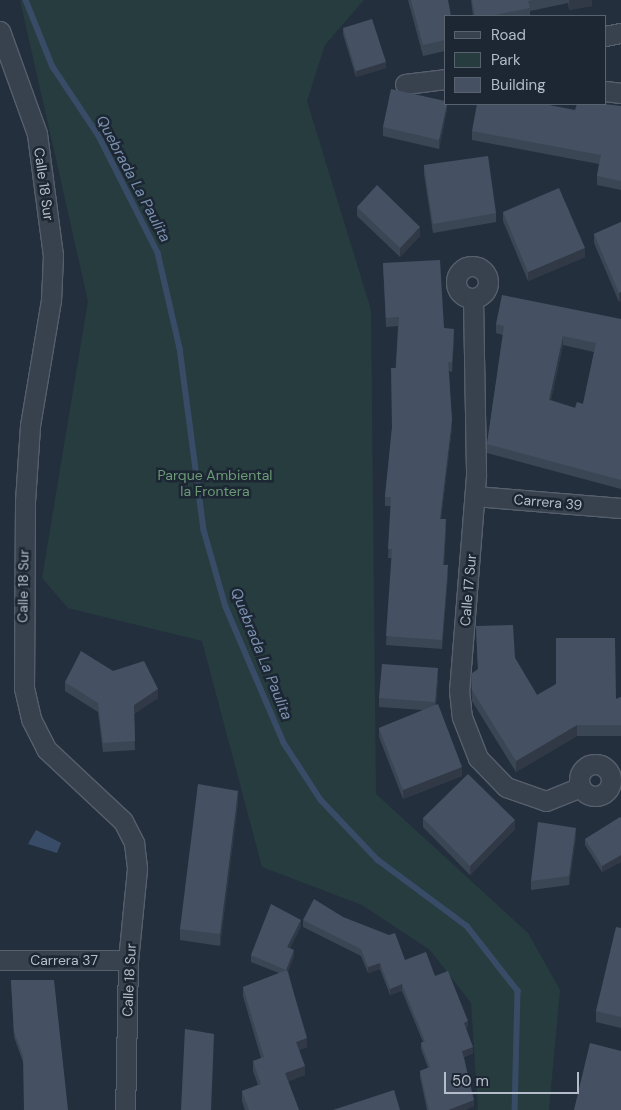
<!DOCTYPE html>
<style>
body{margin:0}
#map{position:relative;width:621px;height:1110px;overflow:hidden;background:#242f3e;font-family:"DM Sans",sans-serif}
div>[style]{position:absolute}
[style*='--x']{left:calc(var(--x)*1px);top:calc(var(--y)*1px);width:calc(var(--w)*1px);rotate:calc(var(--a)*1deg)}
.green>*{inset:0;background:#263c3f}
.water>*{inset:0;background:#394c67}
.stream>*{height:5.5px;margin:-2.75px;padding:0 2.75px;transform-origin:2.75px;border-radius:2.75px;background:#394c67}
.roads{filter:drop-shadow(1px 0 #565f6c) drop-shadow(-1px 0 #565f6c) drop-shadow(0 1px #565f6c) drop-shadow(0 -1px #565f6c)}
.street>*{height:19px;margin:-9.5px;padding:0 9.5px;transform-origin:9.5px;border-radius:9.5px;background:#38414e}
.street>.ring{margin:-9.5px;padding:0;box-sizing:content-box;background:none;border:19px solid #38414e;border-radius:50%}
.wall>*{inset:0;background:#3b4654}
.shaded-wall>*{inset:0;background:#303945}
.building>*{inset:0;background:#455162}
span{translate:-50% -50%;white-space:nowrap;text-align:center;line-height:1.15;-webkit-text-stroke:5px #1d2633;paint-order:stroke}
.street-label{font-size:14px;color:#b4bcc9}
.park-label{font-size:14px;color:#6b9a76}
.water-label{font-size:15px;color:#7c92b1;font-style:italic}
.legend{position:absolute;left:444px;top:15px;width:162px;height:90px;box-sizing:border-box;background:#1d2633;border:1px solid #59626f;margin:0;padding:6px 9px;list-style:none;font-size:15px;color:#b4bcc9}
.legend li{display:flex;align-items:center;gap:10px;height:25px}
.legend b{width:25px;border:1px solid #59626f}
.scale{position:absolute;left:444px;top:1072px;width:135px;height:22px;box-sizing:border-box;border:2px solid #b4bcc9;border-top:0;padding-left:6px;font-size:15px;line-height:18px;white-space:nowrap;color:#b4bcc9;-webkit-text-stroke:4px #1d2633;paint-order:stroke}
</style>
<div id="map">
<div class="green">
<i style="clip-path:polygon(20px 0,364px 0,325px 45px,307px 101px,371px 310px,376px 794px,528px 933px,560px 990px,549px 1110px,478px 1110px,471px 1003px,430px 950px,362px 905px,262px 867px,202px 641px,68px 608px,42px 578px,88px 301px)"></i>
</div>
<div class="water">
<i style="clip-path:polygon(36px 830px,61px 843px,57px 853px,28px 844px)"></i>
</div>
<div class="stream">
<i style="--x:26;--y:0;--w:72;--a:68.1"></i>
<i style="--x:53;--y:67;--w:83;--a:56.3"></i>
<i style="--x:99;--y:136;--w:131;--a:63.2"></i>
<i style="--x:158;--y:253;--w:98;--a:77"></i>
<i style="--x:180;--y:348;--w:184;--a:82.5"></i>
<i style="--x:204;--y:530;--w:80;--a:74.1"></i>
<i style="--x:226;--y:607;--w:148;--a:66.9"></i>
<i style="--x:284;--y:743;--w:68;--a:57"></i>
<i style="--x:321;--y:800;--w:83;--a:46.5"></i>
<i style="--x:378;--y:860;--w:111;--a:36.6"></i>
<i style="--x:467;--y:926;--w:83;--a:51.9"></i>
<i style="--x:518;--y:991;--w:119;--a:91.4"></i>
</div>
<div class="roads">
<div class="street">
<i style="--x:0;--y:31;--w:109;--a:70.2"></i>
<i style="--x:37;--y:134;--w:122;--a:82.5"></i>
<i style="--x:53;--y:255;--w:45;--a:92.5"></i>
<i style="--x:51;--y:300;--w:128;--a:99.5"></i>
<i style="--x:30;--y:426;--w:76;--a:93.8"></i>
<i style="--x:25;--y:502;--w:186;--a:90.3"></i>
<i style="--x:24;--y:688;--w:32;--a:77"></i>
<i style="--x:31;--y:719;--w:34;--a:63"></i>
<i style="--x:46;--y:749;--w:105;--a:43.1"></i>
<i style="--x:123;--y:821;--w:25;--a:63"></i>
<i style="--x:134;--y:843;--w:26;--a:83"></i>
<i style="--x:137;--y:869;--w:91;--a:95.6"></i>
<i style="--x:128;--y:960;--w:150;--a:91.1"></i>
<i style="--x:605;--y:36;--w:16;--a:-11"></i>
<i style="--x:405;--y:84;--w:40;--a:-7.1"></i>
<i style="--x:605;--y:91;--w:16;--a:7"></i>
<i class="ring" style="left:456px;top:266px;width:13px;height:13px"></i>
<i style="--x:473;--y:298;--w:178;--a:89"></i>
<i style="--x:476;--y:476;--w:215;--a:94.5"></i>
<i style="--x:459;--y:690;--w:27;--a:84"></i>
<i style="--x:462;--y:717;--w:44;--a:68.7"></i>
<i style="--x:478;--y:758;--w:40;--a:46"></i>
<i style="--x:506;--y:787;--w:42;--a:19.3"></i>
<i style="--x:546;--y:801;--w:37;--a:-22"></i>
<i style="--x:475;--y:496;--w:146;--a:4.7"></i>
<i class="ring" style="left:579px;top:764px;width:13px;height:13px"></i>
<i style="--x:0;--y:960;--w:128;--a:0"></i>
</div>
</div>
<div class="wall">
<i style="clip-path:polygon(408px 0,448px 0,445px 16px,445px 51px,423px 56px)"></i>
<i style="clip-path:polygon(471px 0,592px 0,592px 6px,569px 10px,568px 3px,530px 11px,530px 16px,473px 16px)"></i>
<i style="clip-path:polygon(343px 28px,386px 68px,356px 77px,343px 34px)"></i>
<i style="clip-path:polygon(447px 104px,447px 110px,439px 149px,383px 136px,383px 127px)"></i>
<i style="clip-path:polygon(621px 106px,621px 190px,597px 185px,597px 176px,599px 164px,472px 140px,472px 131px,575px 110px)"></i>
<i style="clip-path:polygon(424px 165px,496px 213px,496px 222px,433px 233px,424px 174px)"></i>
<i style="clip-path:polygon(357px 207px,420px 236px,400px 257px,357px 216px)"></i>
<i style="clip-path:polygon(503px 212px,585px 257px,528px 281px,503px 221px)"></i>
<i style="clip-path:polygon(621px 222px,619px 302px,594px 243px,594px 234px)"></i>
<i style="clip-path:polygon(383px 263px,454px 338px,452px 372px,449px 371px,452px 428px,441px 519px,446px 528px,444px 565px,448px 574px,442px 649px,386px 645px,392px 558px,388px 558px,391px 506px,385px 506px,385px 497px,392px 429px,398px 326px,386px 327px)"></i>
<i style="clip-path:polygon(evenodd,621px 319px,621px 489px,487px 453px,487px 444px,503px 335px,496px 333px,496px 324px,621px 319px,563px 345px,594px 352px,583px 404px,575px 408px,551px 400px,563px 345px)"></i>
<i style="clip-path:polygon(476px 626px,515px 658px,537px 695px,616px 699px,621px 697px,621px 736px,577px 736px,516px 772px,472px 701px,471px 674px,478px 670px)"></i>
<i style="clip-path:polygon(113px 671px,158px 698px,134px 714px,135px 750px,103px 752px,98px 712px,65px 691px,65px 682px)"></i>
<i style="clip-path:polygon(438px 677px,436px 705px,462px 776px,403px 799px,379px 737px,379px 728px,423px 710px,379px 707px,379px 698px)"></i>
<i style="clip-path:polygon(238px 802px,220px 946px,180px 940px,180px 929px)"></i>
<i style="clip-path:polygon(423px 818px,515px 829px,470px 875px,423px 827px)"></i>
<i style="clip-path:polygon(621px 818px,621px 862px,602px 872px,585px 845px,585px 839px)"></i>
<i style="clip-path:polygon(576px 837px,569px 885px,531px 890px,531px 881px)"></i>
<i style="clip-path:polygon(303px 920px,405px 960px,435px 976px,468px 1027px,466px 1028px,473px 1053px,464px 1057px,474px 1106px,465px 1110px,427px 1110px,420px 1077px,420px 1071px,428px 1068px,421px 1049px,421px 1043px,423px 1042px,402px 991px,390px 995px,380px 969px,368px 973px,361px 956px,303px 927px)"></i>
<i style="clip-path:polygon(301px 926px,290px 948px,294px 956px,288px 971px,307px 1047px,299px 1050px,305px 1075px,288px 1081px,299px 1110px,245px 1110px,242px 1101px,242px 1091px,258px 1085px,253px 1071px,253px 1061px,261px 1058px,243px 996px,243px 987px,279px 973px,251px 962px,251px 955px)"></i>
<i style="clip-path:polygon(621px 928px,621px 1028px,596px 1022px,596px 1011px)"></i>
<i style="clip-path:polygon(11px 980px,68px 1110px,23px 1062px,14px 1037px)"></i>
</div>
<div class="shaded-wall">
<i style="clip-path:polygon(569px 0,592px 0,592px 6px,569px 10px)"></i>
<i style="clip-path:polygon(386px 62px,386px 68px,356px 77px,356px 71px)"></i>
<i style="clip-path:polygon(447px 104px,447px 110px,439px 149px,439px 140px)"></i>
<i style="clip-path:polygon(420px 227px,420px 236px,400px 257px,400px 248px)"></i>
<i style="clip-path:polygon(585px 248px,585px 257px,528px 281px,528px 272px)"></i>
<i style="clip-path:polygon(621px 292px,621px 301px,619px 302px,619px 293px)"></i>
<i style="clip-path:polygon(454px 329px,454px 338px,452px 372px,452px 362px)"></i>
<i style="clip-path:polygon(563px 336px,563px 345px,549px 409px,549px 400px)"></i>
<i style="clip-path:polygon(452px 419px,452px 428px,440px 528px,440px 519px)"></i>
<i style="clip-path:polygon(446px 519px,446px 528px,443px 574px,443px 565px)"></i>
<i style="clip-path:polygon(448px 565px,448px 574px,442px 649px,442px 640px)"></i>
<i style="clip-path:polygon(438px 668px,438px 677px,435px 711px,435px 702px)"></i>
<i style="clip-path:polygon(158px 689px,158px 698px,134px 714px,134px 705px)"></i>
<i style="clip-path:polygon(577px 725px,577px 736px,516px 772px,516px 761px)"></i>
<i style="clip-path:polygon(462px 767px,462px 776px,403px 799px,403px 790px)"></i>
<i style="clip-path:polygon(238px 791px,238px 802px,220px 946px,220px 934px)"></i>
<i style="clip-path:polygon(515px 820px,515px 829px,470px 875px,470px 866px)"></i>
<i style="clip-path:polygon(576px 828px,576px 837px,569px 885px,569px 876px)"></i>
<i style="clip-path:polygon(621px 855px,621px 862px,602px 872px,602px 866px)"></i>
<i style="clip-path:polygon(301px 920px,301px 926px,287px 954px,287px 947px)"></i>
<i style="clip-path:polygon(294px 950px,294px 956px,286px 976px,286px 970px)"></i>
<i style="clip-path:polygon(380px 963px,380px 969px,368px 973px,368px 967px)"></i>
<i style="clip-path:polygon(402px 984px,402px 991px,390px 995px,390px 989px)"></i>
<i style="clip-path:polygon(468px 1021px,468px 1027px,464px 1029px,464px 1023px)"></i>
<i style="clip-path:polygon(307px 1038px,307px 1047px,296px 1052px,296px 1042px)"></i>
<i style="clip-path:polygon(473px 1047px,473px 1053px,462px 1057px,462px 1051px)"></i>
<i style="clip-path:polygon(305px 1066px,305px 1075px,285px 1083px,285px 1073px)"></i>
<i style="clip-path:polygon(474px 1100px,474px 1106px,465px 1110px,448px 1110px)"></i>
</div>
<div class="building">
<i style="clip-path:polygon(411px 0,448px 0,451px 16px,445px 16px,445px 40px,423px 45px)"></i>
<i style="clip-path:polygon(472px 0,532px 0,528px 1px,530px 8px,489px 16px,475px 16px)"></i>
<i style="clip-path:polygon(372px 19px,386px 62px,356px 71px,343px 28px)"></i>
<i style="clip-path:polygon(391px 89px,445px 101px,445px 104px,447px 104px,439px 140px,383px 127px)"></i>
<i style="clip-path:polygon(477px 104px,544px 104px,575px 110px,577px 104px,604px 104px,621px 106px,621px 181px,597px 176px,601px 155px,472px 131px)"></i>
<i style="clip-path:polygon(488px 156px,496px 213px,433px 224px,424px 165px)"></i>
<i style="clip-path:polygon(377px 185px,420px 227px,400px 248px,357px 207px)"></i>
<i style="clip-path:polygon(559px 188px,585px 248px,528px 272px,503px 212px)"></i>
<i style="clip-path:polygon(621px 222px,621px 292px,619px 293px,594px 234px)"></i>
<i style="clip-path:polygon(440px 260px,444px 328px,454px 329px,452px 362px,448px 362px,452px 419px,440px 519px,446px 519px,443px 565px,448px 565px,442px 640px,386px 636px,392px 549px,388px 549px,391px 497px,385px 497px,392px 427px,391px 368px,396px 368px,399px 317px,386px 318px,383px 263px)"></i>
<i style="clip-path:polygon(evenodd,502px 295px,621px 319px,621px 480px,487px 444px,504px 326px,496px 324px,502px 295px,563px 336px,596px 343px,583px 404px,577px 402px,575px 408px,549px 400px,563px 336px)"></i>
<i style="clip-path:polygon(513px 625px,515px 658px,537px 695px,556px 684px,556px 638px,615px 638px,616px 699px,621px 697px,621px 725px,577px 725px,516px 761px,472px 690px,471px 674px,478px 669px,476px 626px)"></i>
<i style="clip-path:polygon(81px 651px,113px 671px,144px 661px,158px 689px,134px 705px,135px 741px,103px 743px,98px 703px,65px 682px)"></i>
<i style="clip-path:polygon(382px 664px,438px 668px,435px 702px,379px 698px)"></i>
<i style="clip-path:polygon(438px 704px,462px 767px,403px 790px,379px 728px)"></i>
<i style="clip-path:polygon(468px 774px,515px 820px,470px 866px,423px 818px)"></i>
<i style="clip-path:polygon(198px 784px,238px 791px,220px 934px,180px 929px)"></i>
<i style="clip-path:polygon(620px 817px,621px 818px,621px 855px,602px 866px,585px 839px)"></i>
<i style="clip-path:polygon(538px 822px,576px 828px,569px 876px,531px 881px)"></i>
<i style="clip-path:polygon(314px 899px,343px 917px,389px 935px,395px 933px,405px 960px,426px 952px,435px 976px,448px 971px,468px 1021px,464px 1023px,473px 1047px,462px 1051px,474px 1100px,448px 1110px,429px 1110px,420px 1071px,430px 1067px,421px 1043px,425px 1041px,402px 984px,390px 989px,380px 963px,368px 967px,361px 949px,303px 920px)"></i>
<i style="clip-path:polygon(271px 904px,301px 920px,287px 947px,294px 950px,286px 970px,251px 955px)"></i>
<i style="clip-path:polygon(616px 927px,621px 928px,621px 1017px,596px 1011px)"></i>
<i style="clip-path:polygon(287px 970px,307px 1038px,296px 1042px,305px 1066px,285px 1073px,299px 1110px,249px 1110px,242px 1091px,261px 1084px,253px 1061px,264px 1057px,243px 987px)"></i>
<i style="clip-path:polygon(11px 980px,54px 980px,68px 1110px,24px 1110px,23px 1056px,14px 1031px)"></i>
<i style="clip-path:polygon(185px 1029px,214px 1034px,211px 1110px,181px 1110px)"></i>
<i style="clip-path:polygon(590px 1043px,621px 1051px,621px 1110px,574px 1110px)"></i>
<i style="clip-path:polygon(394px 1090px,400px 1110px,333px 1110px)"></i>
</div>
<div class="street-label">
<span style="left:44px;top:184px;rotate:82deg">Calle 18 Sur</span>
<span style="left:548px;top:502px;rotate:5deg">Carrera 39</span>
<span style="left:23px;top:586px;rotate:-89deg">Calle 18 Sur</span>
<span style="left:468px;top:590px;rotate:-85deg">Calle 17 Sur</span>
<span style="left:64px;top:960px">Carrera 37</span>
<span style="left:129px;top:980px;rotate:-87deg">Calle 18 Sur</span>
</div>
<div class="park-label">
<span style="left:215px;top:483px">Parque Ambiental<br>la Frontera</span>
</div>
<div class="water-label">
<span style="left:133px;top:179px;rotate:62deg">Quebrada La Paulita</span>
<span style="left:261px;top:654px;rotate:68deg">Quebrada La Paulita</span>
</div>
<ul class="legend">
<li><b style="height:6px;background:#38414e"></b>Road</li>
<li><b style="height:14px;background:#263c3f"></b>Park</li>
<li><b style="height:14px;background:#455162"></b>Building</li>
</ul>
<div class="scale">50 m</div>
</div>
